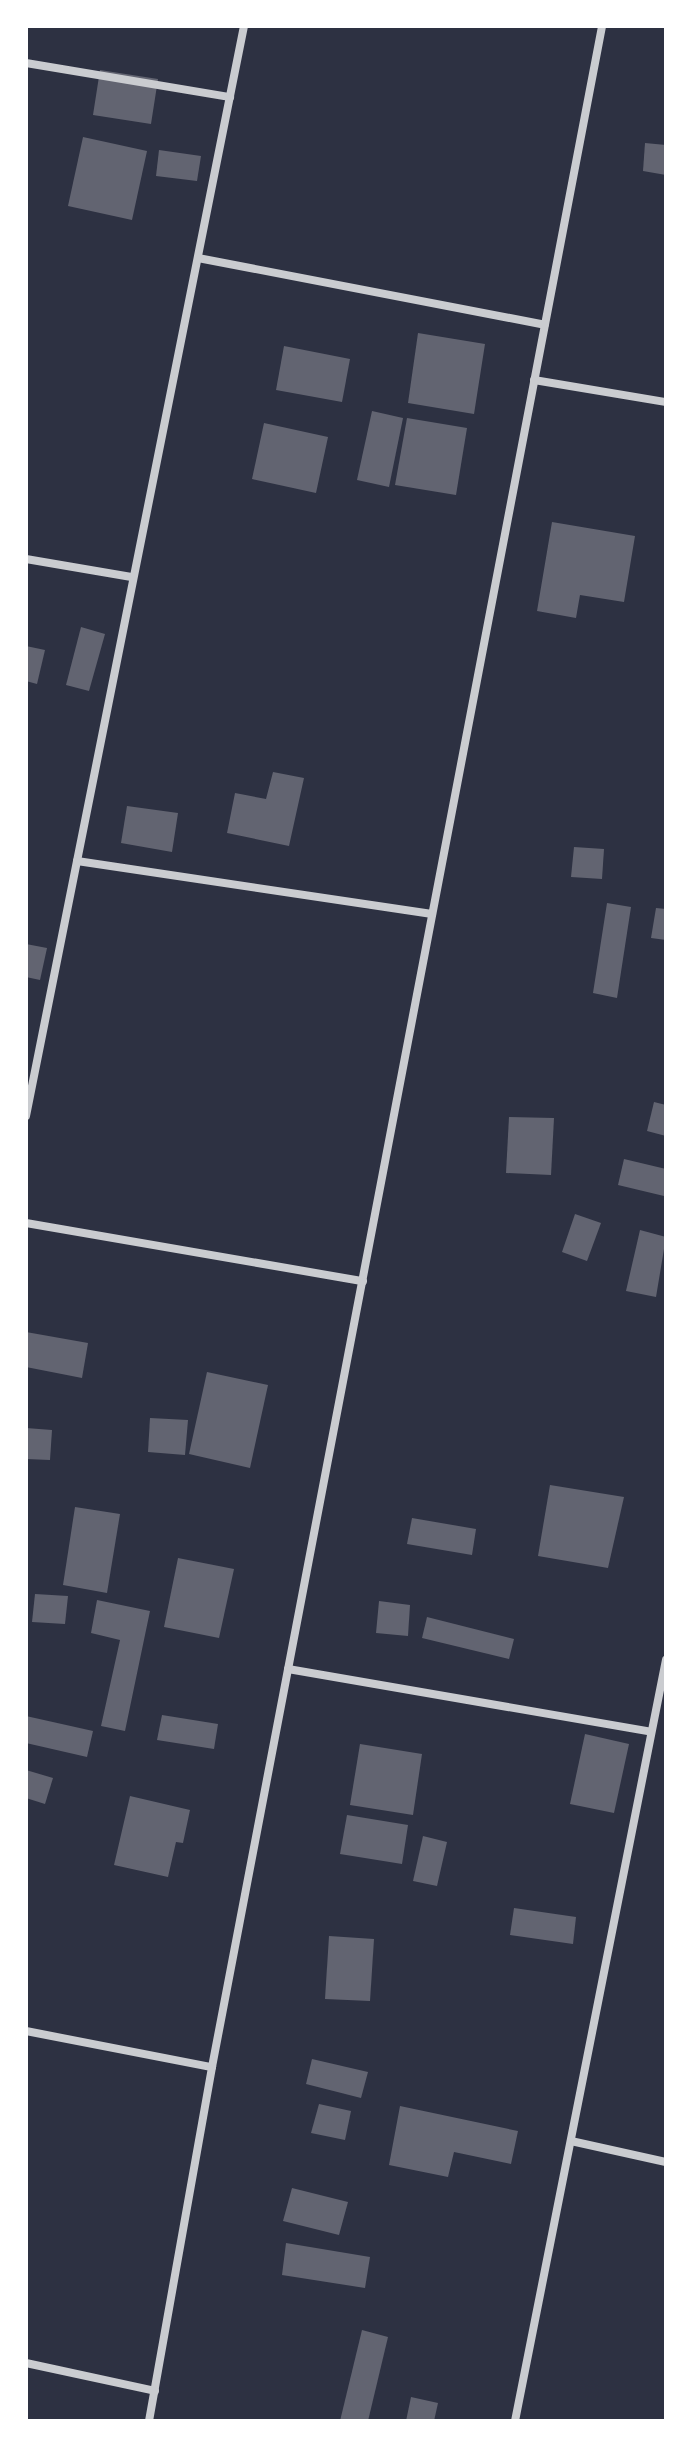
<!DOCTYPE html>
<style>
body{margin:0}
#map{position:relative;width:692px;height:2447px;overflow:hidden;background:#2d3142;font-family:"Public Sans",sans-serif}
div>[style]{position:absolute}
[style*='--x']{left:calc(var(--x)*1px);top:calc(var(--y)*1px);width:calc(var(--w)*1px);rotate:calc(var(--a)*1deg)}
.building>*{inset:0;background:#626471}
.minor>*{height:8px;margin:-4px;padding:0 4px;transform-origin:4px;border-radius:4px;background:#caccd0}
span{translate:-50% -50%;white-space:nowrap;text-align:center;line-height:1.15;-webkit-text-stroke:7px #fff;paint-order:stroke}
.frame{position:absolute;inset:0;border:28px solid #fff;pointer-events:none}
</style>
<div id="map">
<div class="building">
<i style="clip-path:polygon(100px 70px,158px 79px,151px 124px,93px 115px)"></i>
<i style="clip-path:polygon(83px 137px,147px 151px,132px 220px,68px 206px)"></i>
<i style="clip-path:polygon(645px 143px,666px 145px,666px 175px,643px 171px)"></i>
<i style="clip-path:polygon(159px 150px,201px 156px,197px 181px,156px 176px)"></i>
<i style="clip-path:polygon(418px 333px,485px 344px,474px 414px,408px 403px)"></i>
<i style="clip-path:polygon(284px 346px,350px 359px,342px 402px,276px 390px)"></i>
<i style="clip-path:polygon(372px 411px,403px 418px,389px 487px,357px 480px)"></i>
<i style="clip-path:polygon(407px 418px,467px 428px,456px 495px,395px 485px)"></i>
<i style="clip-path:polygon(264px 423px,328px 437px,316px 493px,252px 479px)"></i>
<i style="clip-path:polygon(552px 522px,635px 536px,624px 602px,580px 595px,576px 618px,537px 611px)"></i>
<i style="clip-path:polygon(81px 627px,105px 634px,89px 691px,66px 685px)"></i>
<i style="clip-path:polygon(26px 646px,45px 650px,37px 684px,26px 681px)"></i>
<i style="clip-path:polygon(273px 772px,304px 778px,289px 846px,227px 833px,235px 793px,266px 799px)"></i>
<i style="clip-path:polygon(127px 806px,178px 813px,172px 852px,121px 843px)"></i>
<i style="clip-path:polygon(574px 847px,604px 849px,602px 879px,571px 877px)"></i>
<i style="clip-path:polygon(607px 903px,631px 907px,617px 998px,593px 993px)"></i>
<i style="clip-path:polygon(656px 908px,666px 909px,666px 940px,651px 938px)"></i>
<i style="clip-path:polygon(26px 944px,47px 948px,40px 980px,26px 977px)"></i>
<i style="clip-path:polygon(654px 1102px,666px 1105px,666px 1136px,647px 1131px)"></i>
<i style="clip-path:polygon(509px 1117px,554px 1118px,551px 1175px,506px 1173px)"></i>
<i style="clip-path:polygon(624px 1159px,666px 1169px,664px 1196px,618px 1185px)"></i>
<i style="clip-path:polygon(575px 1214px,601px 1223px,587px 1261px,562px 1252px)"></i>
<i style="clip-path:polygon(640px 1230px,666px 1237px,656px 1297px,626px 1291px)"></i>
<i style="clip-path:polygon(26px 1332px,88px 1343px,82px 1378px,26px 1367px)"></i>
<i style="clip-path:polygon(207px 1372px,268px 1385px,250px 1468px,189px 1454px)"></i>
<i style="clip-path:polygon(150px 1418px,188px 1420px,185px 1455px,148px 1452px)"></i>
<i style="clip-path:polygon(26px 1428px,52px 1430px,50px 1460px,26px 1459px)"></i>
<i style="clip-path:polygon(550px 1485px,624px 1497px,608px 1568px,538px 1556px)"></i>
<i style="clip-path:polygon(75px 1507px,120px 1514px,107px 1593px,63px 1585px)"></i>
<i style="clip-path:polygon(412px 1518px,476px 1529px,472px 1555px,407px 1544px)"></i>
<i style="clip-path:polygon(178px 1558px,234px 1569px,219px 1638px,164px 1627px)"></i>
<i style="clip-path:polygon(35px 1594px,68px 1596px,65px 1624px,32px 1622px)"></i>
<i style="clip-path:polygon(97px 1600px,150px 1611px,125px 1731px,101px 1726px,120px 1640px,91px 1633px)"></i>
<i style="clip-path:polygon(379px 1601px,410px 1605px,408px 1636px,376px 1633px)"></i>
<i style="clip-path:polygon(427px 1617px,514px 1639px,509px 1659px,422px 1638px)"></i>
<i style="clip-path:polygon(162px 1715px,218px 1724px,214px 1749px,157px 1740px)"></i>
<i style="clip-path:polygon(26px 1716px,93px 1731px,87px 1757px,26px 1743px)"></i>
<i style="clip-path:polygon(585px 1734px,629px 1744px,614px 1813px,570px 1804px)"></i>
<i style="clip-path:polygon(360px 1744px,422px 1754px,413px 1815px,350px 1805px)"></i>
<i style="clip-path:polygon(26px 1770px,53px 1778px,45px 1804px,26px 1798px)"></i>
<i style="clip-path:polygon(130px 1796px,190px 1810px,183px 1843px,176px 1842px,168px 1877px,114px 1865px)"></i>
<i style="clip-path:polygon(347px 1815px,408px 1825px,402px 1864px,340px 1854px)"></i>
<i style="clip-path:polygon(423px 1836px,447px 1842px,437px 1886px,413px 1881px)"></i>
<i style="clip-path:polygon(514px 1908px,576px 1917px,573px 1944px,510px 1935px)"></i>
<i style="clip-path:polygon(329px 1936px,374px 1939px,370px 2001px,325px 1999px)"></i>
<i style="clip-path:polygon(312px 2059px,368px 2072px,361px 2098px,306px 2084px)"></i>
<i style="clip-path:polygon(319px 2104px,351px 2111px,345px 2140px,311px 2133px)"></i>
<i style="clip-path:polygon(400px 2106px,518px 2131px,511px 2164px,454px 2152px,448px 2177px,389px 2165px)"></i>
<i style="clip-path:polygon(292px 2188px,348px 2202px,339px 2235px,283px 2221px)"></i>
<i style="clip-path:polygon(286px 2243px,370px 2257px,365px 2288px,282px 2275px)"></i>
<i style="clip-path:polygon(362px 2330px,388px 2337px,368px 2421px,340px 2421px)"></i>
<i style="clip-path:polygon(411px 2397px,438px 2403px,434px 2421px,406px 2421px)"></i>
</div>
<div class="minor">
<i style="--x:26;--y:63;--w:207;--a:9.5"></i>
<i style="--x:198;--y:258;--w:353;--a:10.9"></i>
<i style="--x:534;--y:380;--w:134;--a:9.5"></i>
<i style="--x:26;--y:559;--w:107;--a:9.7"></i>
<i style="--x:77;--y:861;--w:359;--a:8.5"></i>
<i style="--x:26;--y:1116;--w:1112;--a:-78.69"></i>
<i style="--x:26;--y:1223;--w:342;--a:9.8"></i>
<i style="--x:288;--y:1669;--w:368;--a:9.8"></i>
<i style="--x:26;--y:2031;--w:189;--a:11"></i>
<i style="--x:571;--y:2141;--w:97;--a:12.5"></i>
<i style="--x:26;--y:2363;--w:132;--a:12.2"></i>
<i style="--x:149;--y:2421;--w:360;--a:-79.9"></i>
<i style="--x:212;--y:2067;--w:2078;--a:-79.18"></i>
<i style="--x:515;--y:2421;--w:776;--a:-78.78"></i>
</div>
<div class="frame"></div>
</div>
